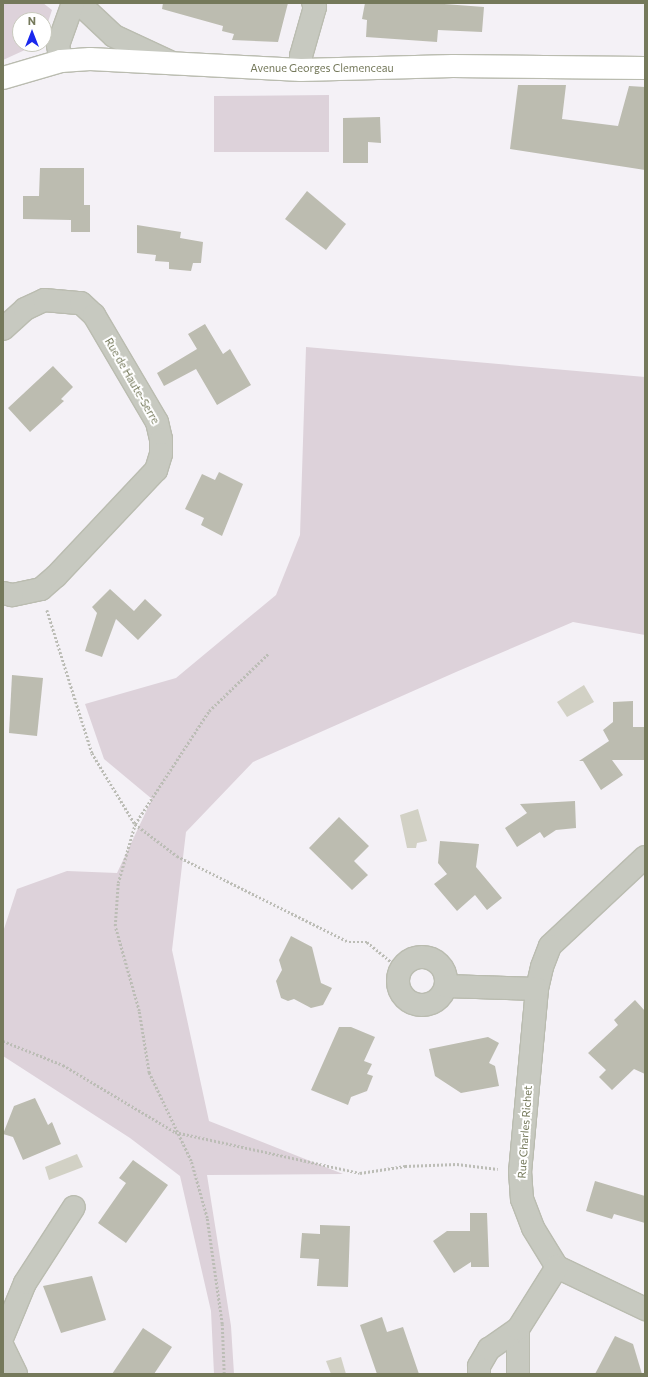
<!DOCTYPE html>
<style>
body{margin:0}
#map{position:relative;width:648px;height:1377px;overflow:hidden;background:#f4f1f6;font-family:Commissioner,sans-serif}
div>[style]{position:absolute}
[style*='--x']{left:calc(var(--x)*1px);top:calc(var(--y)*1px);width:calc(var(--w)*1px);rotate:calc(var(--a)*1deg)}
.green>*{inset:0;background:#ddd2da}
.water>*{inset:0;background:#d2d1c5}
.building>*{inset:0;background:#bcbcb0}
.path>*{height:2.5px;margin-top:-1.25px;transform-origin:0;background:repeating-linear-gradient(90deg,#bcbdb6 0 2px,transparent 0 4px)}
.roads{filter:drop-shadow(1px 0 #babcb0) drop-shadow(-1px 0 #babcb0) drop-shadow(0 1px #babcb0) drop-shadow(0 -1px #babcb0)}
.street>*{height:22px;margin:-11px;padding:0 11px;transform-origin:11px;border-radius:11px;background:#c7c9c0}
.street>.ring{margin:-11px;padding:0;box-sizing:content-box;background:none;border:22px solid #c7c9c0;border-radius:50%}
.secondary>*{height:22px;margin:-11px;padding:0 11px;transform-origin:11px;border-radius:11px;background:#fff}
span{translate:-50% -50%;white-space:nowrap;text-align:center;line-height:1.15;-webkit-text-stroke:4px #fff;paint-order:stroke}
.street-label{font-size:11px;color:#75795b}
.frame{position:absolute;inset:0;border:4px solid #75795b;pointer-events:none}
.north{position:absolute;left:12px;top:12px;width:40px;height:40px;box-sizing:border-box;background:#fff;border:1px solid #c8c9bd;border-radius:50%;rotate:0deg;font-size:11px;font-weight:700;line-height:16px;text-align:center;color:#75795b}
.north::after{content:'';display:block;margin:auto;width:14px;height:18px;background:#1a28ed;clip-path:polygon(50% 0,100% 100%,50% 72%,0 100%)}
</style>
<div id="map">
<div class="green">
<i style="clip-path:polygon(3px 3px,43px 3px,52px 10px,44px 34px,44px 20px,20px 20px,20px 44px,38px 44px,3px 60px)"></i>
<i style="clip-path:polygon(329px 95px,329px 152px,214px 152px,214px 96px)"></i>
<i style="clip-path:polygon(306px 347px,645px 377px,645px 635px,573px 622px,456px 672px,253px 762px,186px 832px,172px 950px,209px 1121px,343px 1174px,207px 1175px,231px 1326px,234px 1374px,214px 1374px,211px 1311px,180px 1176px,130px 1138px,3px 1056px,3px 932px,17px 889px,67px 871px,117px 873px,152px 799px,104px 759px,85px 704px,176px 678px,276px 595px,300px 535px)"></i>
</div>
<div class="water">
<i style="clip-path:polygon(584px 685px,594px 702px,567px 717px,557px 702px)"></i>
<i style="clip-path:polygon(418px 809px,427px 841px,417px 843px,416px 848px,407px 848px,400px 815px)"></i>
<i style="clip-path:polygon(77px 1154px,83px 1167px,49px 1180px,45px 1167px)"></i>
<i style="clip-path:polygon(341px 1357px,346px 1374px,331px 1374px,326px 1361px)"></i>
</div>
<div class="building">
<i style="clip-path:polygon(163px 3px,288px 3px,278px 42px,232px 40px,234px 34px,222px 31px,223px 26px,162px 9px)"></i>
<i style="clip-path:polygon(365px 3px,431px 3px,484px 7px,482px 32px,438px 30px,437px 42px,366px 37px,367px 20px,362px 19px)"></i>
<i style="clip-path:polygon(518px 85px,566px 85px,562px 119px,618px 126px,629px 86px,645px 87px,645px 170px,510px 149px)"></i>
<i style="clip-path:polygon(380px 117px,381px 143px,368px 142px,368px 163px,343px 163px,343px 118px)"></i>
<i style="clip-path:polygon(40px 168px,84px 168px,84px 205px,90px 205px,90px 232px,71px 232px,71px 220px,23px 219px,23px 196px,39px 196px)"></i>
<i style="clip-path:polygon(307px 191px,346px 224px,326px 250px,285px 219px)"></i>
<i style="clip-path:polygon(137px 225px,181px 232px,180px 238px,203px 242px,201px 263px,193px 263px,191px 271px,169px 269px,169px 262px,155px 261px,156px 255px,137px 253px)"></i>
<i style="clip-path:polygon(205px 324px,223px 354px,230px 349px,251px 385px,217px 405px,196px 369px,164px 386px,157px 373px,197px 349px,188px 334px)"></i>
<i style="clip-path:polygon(53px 366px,73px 387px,61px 399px,64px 401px,30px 432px,8px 408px)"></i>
<i style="clip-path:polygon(219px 472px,243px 484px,222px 536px,201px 525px,204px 518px,185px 509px,202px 474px,215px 480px)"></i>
<i style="clip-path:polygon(110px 589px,134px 611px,145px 599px,162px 615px,138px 640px,116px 619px,102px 657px,85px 651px,97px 613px,92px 607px)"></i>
<i style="clip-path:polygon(12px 675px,43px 678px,37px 736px,9px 733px)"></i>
<i style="clip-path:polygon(633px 701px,633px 727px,645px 727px,645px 760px,612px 760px,623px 775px,601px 790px,583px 761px,579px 761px,609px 741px,603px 730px,613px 722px,613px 702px)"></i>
<i style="clip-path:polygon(575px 801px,576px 828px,556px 830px,544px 838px,540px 832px,517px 847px,505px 828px,527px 813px,520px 804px)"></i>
<i style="clip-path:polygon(339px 817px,369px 846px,354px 861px,368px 875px,352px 890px,309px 848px)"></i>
<i style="clip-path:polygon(440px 841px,479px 844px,476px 867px,502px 898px,487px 910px,475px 895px,457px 911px,434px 884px,447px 874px,438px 863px)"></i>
<i style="clip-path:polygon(291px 936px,312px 947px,321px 983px,332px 988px,323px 1005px,311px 1008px,294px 999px,288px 1001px,281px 998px,276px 981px,282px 970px,279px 960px)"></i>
<i style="clip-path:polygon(635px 1000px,645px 1011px,645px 1074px,634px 1069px,612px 1090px,599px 1077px,606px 1070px,588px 1053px,618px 1025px,614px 1020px)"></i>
<i style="clip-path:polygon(339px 1027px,351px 1027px,375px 1037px,364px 1061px,372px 1064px,367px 1074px,373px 1076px,367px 1091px,351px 1097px,348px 1105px,311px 1090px)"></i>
<i style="clip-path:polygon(488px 1037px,499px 1043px,489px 1063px,495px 1066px,499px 1086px,461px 1093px,435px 1076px,429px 1049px)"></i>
<i style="clip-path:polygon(35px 1098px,48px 1125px,52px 1122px,61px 1144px,23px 1160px,13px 1137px,3px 1134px,14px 1106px)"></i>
<i style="clip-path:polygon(133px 1160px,168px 1185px,126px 1243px,98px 1223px,126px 1183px,119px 1178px)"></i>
<i style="clip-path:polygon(595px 1181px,645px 1196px,645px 1223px,614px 1214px,612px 1219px,586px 1211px)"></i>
<i style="clip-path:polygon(470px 1213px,487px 1213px,489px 1267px,471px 1267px,471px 1262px,454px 1273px,433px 1241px,447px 1231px,470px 1231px)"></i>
<i style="clip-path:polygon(320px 1225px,350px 1226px,348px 1287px,317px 1286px,319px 1259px,300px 1258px,302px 1233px,320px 1234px)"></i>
<i style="clip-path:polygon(92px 1276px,106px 1320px,61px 1333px,43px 1286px)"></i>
<i style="clip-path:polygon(382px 1317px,387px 1332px,403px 1327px,419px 1374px,377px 1374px,360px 1325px)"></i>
<i style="clip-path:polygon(143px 1328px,172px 1347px,154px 1374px,112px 1374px)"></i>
<i style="clip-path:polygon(615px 1336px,633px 1344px,642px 1374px,595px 1374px)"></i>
</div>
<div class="path">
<i style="--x:47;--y:610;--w:150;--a:72.5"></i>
<i style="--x:92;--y:753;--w:83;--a:58.8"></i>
<i style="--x:135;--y:824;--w:53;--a:37.3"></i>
<i style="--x:177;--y:856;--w:192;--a:26.6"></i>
<i style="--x:349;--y:942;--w:18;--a:0"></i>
<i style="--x:367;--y:942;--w:44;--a:39.5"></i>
<i style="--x:3;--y:1041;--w:65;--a:21.8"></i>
<i style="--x:63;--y:1065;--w:131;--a:30.9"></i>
<i style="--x:175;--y:1132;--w:189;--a:12.5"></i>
<i style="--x:360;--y:1173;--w:46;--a:-8.8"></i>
<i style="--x:405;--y:1166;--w:52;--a:-2.2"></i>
<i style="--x:457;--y:1164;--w:41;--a:7"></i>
<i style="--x:224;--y:1374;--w:50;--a:-92.3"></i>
<i style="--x:222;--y:1324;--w:107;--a:-98.1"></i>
<i style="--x:207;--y:1218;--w:59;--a:-105.7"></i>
<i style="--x:191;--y:1161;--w:98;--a:-115.5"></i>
<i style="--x:149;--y:1073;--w:63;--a:-99.2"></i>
<i style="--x:139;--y:1011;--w:88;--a:-105.8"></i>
<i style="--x:115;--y:926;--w:43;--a:-86"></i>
<i style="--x:118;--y:883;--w:61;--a:-73.9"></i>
<i style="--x:135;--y:824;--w:135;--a:-56.8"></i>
<i style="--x:209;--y:711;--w:83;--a:-44"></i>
</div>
<div class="roads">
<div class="street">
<i style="--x:73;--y:4;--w:9;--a:13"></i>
<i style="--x:82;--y:6;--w:44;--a:43.2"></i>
<i style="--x:114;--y:36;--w:64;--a:25"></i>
<i style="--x:61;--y:61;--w:16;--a:-101"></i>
<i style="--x:58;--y:45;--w:45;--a:-70.3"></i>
<i style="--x:301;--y:70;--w:14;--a:-90"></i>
<i style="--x:301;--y:56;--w:51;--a:-74.1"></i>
<i style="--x:315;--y:7;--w:4;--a:-117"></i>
<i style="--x:3;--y:329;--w:30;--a:-42"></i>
<i style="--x:25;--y:309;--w:21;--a:-25"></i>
<i style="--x:44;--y:300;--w:37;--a:5"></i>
<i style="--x:81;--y:303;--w:18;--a:43"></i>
<i style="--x:94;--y:315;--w:124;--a:59.5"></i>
<i style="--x:157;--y:422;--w:17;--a:77"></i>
<i style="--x:161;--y:439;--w:15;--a:90"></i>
<i style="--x:161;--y:454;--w:17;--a:107"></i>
<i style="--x:156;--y:470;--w:146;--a:133.3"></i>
<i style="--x:56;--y:576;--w:20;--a:139"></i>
<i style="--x:41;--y:589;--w:30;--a:168"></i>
<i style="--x:12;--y:595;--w:9;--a:-167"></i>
<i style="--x:645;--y:857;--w:130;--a:136.9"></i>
<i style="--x:550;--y:946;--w:22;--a:111"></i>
<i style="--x:542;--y:967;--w:23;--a:103"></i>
<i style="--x:537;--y:989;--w:183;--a:95.3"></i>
<i style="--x:520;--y:1171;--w:28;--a:86"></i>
<i style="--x:522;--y:1199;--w:31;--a:69"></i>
<i style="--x:533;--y:1228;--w:46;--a:58.4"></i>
<i style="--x:557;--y:1267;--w:98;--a:25.5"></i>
<i class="ring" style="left:398px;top:957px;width:26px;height:26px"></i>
<i style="--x:446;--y:986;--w:91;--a:1.9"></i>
<i style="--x:518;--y:1329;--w:45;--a:90"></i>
<i style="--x:3;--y:1336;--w:57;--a:-67.5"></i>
<i style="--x:25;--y:1283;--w:90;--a:-57.2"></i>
<i style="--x:3;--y:1347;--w:30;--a:64"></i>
<i style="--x:479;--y:1374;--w:8;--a:-90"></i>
<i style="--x:479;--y:1366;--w:20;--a:-60"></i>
<i style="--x:489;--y:1349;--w:35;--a:-35"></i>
<i style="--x:518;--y:1329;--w:73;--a:-57.8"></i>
</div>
<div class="secondary">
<i style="--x:3;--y:78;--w:60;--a:-16.3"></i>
<i style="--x:61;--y:61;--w:29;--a:-4"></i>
<i style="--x:90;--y:59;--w:211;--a:3"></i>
<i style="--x:301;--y:70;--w:152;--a:-1.5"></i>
<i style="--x:453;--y:66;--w:192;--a:0.6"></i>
</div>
</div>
<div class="street-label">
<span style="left:322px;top:68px">Avenue Georges Clemenceau</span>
<span style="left:132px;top:381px;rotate:60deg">Rue de Haute-Serre</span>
<span style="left:525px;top:1132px;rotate:-86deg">Rue Charles Richet</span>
</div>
<div class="frame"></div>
<div class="north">N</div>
</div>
